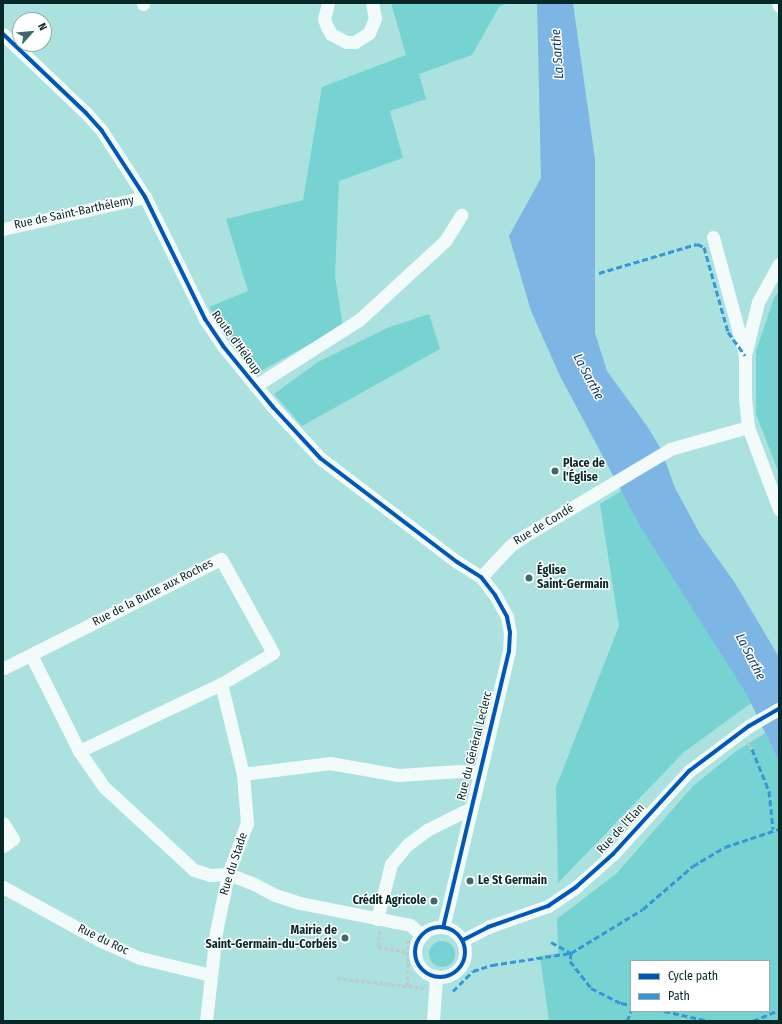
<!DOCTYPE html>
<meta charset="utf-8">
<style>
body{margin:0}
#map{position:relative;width:782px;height:1024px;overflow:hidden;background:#abe2e0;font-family:"Fira Sans Condensed",sans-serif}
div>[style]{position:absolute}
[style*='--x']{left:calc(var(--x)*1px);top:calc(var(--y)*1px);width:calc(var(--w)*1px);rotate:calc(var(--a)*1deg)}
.green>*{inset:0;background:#76d3d1}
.round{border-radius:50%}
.water>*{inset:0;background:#7db6e4}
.path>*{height:2.5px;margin-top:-1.25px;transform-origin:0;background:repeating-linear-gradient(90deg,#bbcccb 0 4px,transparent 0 6px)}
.minor>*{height:13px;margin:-6.5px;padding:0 6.5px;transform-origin:6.5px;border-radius:6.5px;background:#f2fbfa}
.minor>.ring{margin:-6.5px;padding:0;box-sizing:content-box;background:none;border:13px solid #f2fbfa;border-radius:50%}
.quiet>*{height:3px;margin-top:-1.5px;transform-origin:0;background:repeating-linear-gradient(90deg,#3696d6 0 6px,transparent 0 9px)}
.cycleway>*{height:4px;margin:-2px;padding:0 2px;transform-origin:2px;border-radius:2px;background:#0057b8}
.cycleway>.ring{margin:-2px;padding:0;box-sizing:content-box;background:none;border:4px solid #0057b8;border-radius:50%}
.dots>*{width:11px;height:11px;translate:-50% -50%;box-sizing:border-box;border:2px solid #fff;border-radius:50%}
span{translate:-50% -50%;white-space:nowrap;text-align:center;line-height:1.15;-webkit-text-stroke:3px #fff;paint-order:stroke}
.street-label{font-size:12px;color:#062827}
.poi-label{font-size:12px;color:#062827;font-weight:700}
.left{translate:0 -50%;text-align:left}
.right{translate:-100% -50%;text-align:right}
.water-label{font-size:13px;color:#123a66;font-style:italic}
.frame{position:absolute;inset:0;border:4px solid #062827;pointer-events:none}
.legend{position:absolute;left:630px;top:960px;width:140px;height:52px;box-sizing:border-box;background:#fff;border:1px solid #9ba9a9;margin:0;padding:5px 7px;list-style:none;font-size:12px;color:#062827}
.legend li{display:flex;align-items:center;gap:8px;height:20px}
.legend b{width:20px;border:1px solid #9ba9a9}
.north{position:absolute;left:12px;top:12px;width:40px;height:40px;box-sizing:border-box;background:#fff;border:1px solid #9ba9a9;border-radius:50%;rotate:63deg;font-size:11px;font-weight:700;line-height:16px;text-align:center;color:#062827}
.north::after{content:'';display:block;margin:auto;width:14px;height:18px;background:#406968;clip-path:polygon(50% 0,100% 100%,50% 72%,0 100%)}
</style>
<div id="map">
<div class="green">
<i style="clip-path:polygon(391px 3px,507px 3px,499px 7px,472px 55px,419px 74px,426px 99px,390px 111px,403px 158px,339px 181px,335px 276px,343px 326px,259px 372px,209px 307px,248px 291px,226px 219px,303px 200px,322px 87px,406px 55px)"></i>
<i style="clip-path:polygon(779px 291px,779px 473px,756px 414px,756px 351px,774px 298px)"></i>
<i style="clip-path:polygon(429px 314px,440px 349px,302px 426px,274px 394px,318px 362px,387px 328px)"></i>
<i style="clip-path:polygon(626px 488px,758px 698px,684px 752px,558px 883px,556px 787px,619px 626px,600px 504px)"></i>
<i style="clip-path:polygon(evenodd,765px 733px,779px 762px,779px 1021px,549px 1021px,540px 956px,558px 953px,557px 919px,617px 873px,693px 786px,735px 752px,765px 733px,631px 961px,769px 961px,769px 1011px,631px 1011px,631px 961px)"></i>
<i class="round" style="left:429px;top:941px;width:26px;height:26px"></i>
</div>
<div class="water">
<i style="clip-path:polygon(537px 3px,573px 3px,595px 159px,595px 333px,607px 371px,647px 426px,661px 449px,675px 488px,700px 534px,735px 583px,779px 657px,779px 762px,747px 695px,640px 526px,560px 376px,531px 311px,509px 236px,541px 178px)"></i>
</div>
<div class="path">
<i style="--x:748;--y:742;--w:8;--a:60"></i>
<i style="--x:380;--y:931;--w:16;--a:97"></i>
<i style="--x:378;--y:947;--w:29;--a:10"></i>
<i style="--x:337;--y:978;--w:88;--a:6.6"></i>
<i style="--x:407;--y:986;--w:46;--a:-88.8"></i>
<i style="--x:682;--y:1021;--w:6;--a:-59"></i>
</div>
<div class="minor">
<i style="--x:143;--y:3;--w:1;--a:90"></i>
<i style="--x:328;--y:3;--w:16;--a:104"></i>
<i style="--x:324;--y:19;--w:9;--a:69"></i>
<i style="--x:327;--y:27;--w:8;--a:60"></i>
<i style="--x:331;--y:34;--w:17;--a:28"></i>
<i style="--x:346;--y:42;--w:9;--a:0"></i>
<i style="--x:355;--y:42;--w:17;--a:-33"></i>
<i style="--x:369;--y:33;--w:16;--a:-68"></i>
<i style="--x:375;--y:18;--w:15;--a:-101"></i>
<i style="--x:778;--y:3;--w:3;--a:72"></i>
<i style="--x:3;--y:34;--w:115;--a:43.6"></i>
<i style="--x:86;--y:113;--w:24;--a:48"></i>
<i style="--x:102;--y:131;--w:79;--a:56.9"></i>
<i style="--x:145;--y:197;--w:136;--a:63.8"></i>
<i style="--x:205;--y:319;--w:32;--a:56"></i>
<i style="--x:223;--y:346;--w:79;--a:50.7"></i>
<i style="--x:273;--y:407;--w:69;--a:47.3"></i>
<i style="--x:320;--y:458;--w:172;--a:37.2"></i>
<i style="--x:457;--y:562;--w:28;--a:32"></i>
<i style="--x:481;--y:577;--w:23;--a:52"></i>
<i style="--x:495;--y:595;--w:25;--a:61"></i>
<i style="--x:507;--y:617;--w:15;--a:79"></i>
<i style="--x:510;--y:632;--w:19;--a:93"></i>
<i style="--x:509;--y:651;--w:284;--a:103.4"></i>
<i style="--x:3;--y:229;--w:146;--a:-12.7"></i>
<i style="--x:713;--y:237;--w:122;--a:74.8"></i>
<i style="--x:779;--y:264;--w:43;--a:118.9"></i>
<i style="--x:758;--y:302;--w:55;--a:103.8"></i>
<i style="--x:745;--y:355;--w:43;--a:90"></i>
<i style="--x:745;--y:398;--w:29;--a:84"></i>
<i style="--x:748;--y:427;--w:88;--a:69.3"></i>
<i style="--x:255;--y:386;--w:123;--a:-32.4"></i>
<i style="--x:359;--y:320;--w:117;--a:-42.6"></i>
<i style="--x:445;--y:241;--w:31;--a:-58"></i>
<i style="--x:481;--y:577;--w:42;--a:-46.9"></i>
<i style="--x:510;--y:546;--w:19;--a:-35"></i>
<i style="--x:526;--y:535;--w:168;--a:-30.8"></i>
<i style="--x:670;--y:449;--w:81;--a:-15.8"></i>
<i style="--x:31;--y:655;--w:107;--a:63.4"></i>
<i style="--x:79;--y:751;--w:44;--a:55.2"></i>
<i style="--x:104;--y:787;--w:122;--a:42.7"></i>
<i style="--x:194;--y:870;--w:17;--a:17"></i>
<i style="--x:210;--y:875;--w:18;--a:-3"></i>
<i style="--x:228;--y:874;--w:28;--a:21"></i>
<i style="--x:254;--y:884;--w:24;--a:28"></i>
<i style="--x:275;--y:895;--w:26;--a:18"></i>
<i style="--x:300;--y:903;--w:112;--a:11.3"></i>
<i style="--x:410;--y:925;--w:16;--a:40"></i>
<i style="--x:4;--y:668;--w:243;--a:-26.7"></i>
<i style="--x:221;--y:559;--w:107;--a:61"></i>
<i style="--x:273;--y:653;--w:61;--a:149.2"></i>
<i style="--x:221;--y:684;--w:157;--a:154.7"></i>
<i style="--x:243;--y:774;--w:88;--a:-7.2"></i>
<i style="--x:330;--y:763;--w:69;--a:10"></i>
<i style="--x:398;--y:775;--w:62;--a:-3.7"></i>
<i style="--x:460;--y:771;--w:19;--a:3"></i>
<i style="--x:3;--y:823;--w:19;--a:58"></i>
<i style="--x:13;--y:839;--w:12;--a:145"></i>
<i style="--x:3;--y:887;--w:110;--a:28.9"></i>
<i style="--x:99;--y:940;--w:45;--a:23.7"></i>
<i style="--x:140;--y:958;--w:73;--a:13.5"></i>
<i style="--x:377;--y:919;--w:57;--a:-75.7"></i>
<i style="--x:391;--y:864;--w:25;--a:-50"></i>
<i style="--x:407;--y:845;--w:25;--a:-37"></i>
<i style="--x:427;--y:830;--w:49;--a:-26.6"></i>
<i class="ring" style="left:415px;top:927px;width:37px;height:37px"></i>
<i style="--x:463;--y:940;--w:28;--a:-27"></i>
<i style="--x:488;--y:927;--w:64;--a:-19.3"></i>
<i style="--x:548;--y:906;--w:34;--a:-34"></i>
<i style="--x:576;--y:887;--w:50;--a:-41.7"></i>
<i style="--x:613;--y:854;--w:113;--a:-47.5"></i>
<i style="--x:689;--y:771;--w:75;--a:-36.9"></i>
<i style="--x:749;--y:726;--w:34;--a:-30"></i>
<i style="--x:206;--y:1021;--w:90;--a:-83.6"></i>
<i style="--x:216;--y:932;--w:59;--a:-78.3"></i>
<i style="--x:228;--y:874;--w:54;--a:-69.6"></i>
<i style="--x:247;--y:823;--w:49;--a:-94.7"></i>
<i style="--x:243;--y:774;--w:93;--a:-103.7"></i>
<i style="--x:433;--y:1021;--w:44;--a:-86.1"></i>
</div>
<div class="quiet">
<i style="--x:599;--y:273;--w:102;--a:-16.5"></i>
<i style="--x:697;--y:244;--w:8;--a:23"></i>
<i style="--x:704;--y:247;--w:88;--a:74.2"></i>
<i style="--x:728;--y:332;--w:29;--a:54"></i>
<i style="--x:752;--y:749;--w:45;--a:68"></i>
<i style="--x:769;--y:791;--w:38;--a:84"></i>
<i style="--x:551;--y:942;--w:23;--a:29"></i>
<i style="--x:571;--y:953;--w:8;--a:97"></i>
<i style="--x:570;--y:961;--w:34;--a:52"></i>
<i style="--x:591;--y:988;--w:34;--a:27"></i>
<i style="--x:621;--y:1003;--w:10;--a:11"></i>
<i style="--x:453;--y:991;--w:28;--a:-45"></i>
<i style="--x:473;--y:971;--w:20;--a:-18"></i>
<i style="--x:492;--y:965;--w:80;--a:-8.6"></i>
<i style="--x:571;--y:953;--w:84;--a:-31.4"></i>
<i style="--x:643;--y:909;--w:66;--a:-40.7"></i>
<i style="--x:693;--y:866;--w:37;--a:-31"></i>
<i style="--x:725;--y:847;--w:57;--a:-18.4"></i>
<i style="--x:664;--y:1011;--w:46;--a:12.5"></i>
<i style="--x:627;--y:1021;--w:11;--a:-68"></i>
<i style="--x:753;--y:1021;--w:28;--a:-23"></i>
</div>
<div class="cycleway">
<i style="--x:3;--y:34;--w:115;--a:43.6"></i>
<i style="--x:86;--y:113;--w:24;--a:48"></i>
<i style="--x:102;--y:131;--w:79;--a:56.9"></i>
<i style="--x:145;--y:197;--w:136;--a:63.8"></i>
<i style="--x:205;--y:319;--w:32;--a:56"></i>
<i style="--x:223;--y:346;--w:79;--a:50.7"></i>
<i style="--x:273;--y:407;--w:69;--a:47.3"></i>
<i style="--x:320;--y:458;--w:172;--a:37.2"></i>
<i style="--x:457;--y:562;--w:28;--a:32"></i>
<i style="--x:481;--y:577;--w:23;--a:52"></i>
<i style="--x:495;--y:595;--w:25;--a:61"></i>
<i style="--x:507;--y:617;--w:15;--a:79"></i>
<i style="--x:510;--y:632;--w:19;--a:93"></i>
<i style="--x:509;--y:651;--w:284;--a:103.4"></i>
<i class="ring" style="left:415px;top:927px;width:46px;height:46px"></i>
<i style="--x:463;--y:940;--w:28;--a:-27"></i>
<i style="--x:488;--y:927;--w:64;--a:-19.3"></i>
<i style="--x:548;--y:906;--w:34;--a:-34"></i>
<i style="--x:576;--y:887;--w:50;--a:-41.7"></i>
<i style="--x:613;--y:854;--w:113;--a:-47.5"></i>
<i style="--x:689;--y:771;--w:75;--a:-36.9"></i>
<i style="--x:749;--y:726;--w:34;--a:-30"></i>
</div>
<div class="dots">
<i style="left:555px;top:471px;background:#406968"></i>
<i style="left:529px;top:578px;background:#406968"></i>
<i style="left:470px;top:881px;background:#406968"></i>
<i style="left:434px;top:901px;background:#406968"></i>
<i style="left:345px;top:938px;background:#406968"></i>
</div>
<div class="street-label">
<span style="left:74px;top:213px;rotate:-12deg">Rue de Saint-Barthélemy</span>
<span style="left:236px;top:343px;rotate:54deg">Route d'Héloup</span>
<span style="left:544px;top:525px;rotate:-31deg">Rue de Condé</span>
<span style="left:153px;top:593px;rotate:-27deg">Rue de la Butte aux Roches</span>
<span style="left:475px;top:746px;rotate:-76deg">Rue du Général Leclerc</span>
<span style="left:621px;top:829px;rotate:-47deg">Rue de l'Elan</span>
<span style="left:234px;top:864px;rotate:-72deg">Rue du Stade</span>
<span style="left:103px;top:940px;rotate:26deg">Rue du Roc</span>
</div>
<div class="poi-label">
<span class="left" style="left:563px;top:471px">Place de<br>l'Église</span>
<span class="left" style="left:537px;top:578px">Église<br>Saint-Germain</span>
<span class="left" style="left:478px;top:881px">Le St Germain</span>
<span class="right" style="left:426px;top:901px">Crédit Agricole</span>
<span class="right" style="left:337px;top:938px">Mairie de<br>Saint-Germain-du-Corbéis</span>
</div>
<div class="water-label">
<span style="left:558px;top:54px;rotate:-94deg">La Sarthe</span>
<span style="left:588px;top:377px;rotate:62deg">La Sarthe</span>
<span style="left:750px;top:657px;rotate:63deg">La Sarthe</span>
</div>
<div class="frame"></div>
<ul class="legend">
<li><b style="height:5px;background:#0057b8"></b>Cycle path</li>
<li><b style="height:5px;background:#3696d6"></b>Path</li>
</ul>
<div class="north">N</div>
</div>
